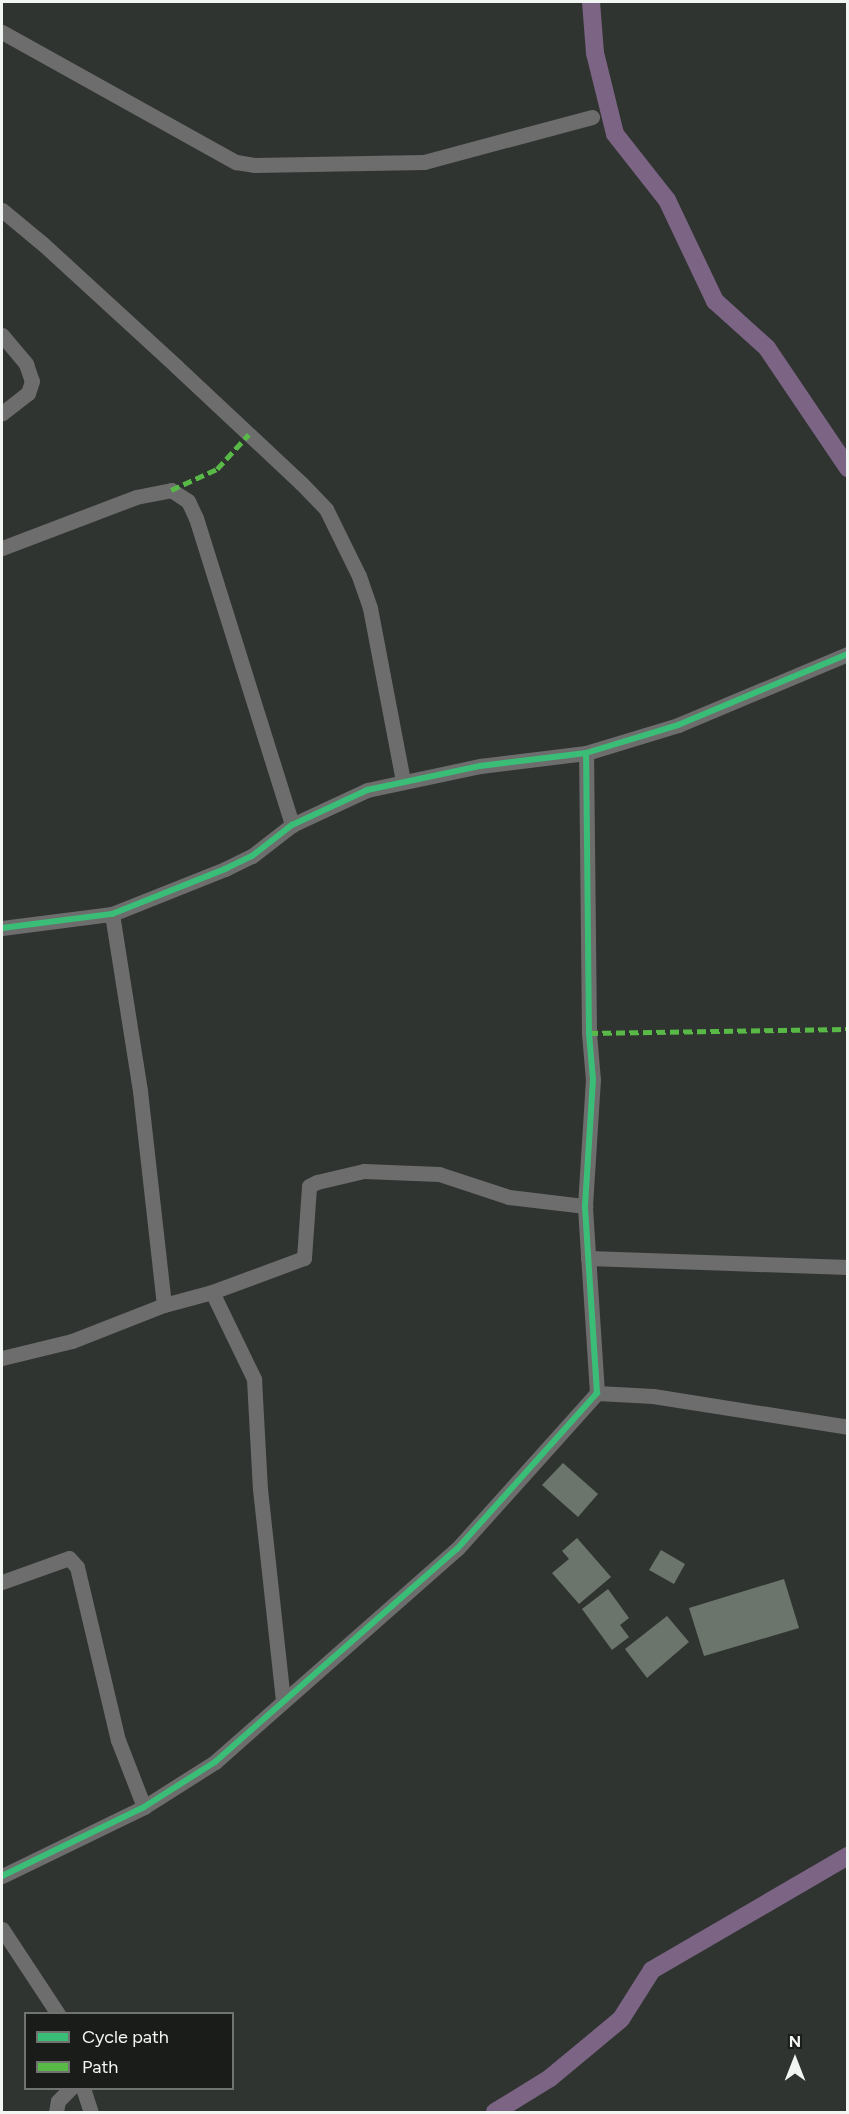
<!DOCTYPE html>
<style>
body{margin:0}
#map{position:relative;width:849px;height:2114px;overflow:hidden;background:#303430;font-family:Figtree,sans-serif}
div>[style]{position:absolute}
[style*='--x']{left:calc(var(--x)*1px);top:calc(var(--y)*1px);width:calc(var(--w)*1px);rotate:calc(var(--a)*1deg)}
.canal>*{height:18px;margin:-9px;padding:0 9px;transform-origin:9px;border-radius:9px;background:#7c6485}
.building>*{inset:0;background:#6b756c}
.minor>*{height:15px;margin:-7.5px;padding:0 7.5px;transform-origin:7.5px;border-radius:7.5px;background:#6d6d6e}
.quiet>*{height:4.5px;margin-top:-2.25px;transform-origin:0;background:repeating-linear-gradient(90deg,#58b947 0 9px,transparent 0 13.5px)}
.cycleway>*{height:6px;margin:-3px;padding:0 3px;transform-origin:3px;border-radius:3px;background:#3abd76}
span{translate:-50% -50%;white-space:nowrap;text-align:center;line-height:1.15;-webkit-text-stroke:6px #191c19;paint-order:stroke}
.frame{position:absolute;inset:0;border:3px solid #f2f6f2;pointer-events:none}
.legend{position:absolute;left:24px;top:2012px;width:210px;height:78px;box-sizing:border-box;background:#191c19;border:2px solid #707370;margin:0;padding:8px 10px;list-style:none;font-size:18px;color:#f2f6f2}
.legend li{display:flex;align-items:center;gap:12px;height:30px}
.legend b{width:30px;border:2px solid #707370}
.north{position:absolute;left:765px;top:2030px;width:60px;height:60px;-webkit-text-stroke:4px #191c19;paint-order:stroke;rotate:0deg;font-size:16px;font-weight:700;line-height:24px;text-align:center;color:#f2f6f2}
.north::after{content:'';display:block;margin:auto;width:21px;height:27px;background:#f2f6f2;clip-path:polygon(50% 0,100% 100%,50% 72%,0 100%)}
</style>
<div id="map">
<div class="canal">
<i style="--x:591;--y:2;--w:51;--a:85.5"></i>
<i style="--x:595;--y:53;--w:83;--a:76.1"></i>
<i style="--x:615;--y:134;--w:84;--a:51.8"></i>
<i style="--x:667;--y:200;--w:112;--a:64.6"></i>
<i style="--x:715;--y:301;--w:70;--a:42.1"></i>
<i style="--x:767;--y:348;--w:145;--a:56"></i>
<i style="--x:495;--y:2112;--w:65;--a:-31.7"></i>
<i style="--x:550;--y:2078;--w:92;--a:-39.7"></i>
<i style="--x:621;--y:2019;--w:58;--a:-57.7"></i>
<i style="--x:652;--y:1970;--w:227;--a:-30.2"></i>
</div>
<div class="building">
<i style="clip-path:polygon(563px 1463px,598px 1494px,578px 1517px,542px 1485px)"></i>
<i style="clip-path:polygon(577px 1538px,611px 1577px,579px 1604px,552px 1573px,569px 1559px,562px 1551px)"></i>
<i style="clip-path:polygon(661px 1550px,685px 1564px,674px 1584px,649px 1570px)"></i>
<i style="clip-path:polygon(784px 1579px,799px 1628px,704px 1656px,689px 1608px)"></i>
<i style="clip-path:polygon(608px 1589px,629px 1618px,620px 1625px,629px 1637px,612px 1650px,582px 1609px)"></i>
<i style="clip-path:polygon(667px 1616px,689px 1642px,647px 1678px,625px 1649px)"></i>
</div>
<div class="minor">
<i style="--x:2;--y:32;--w:268;--a:29.1"></i>
<i style="--x:236;--y:162;--w:18;--a:9"></i>
<i style="--x:254;--y:165;--w:170;--a:-1"></i>
<i style="--x:424;--y:162;--w:174;--a:-15"></i>
<i style="--x:2;--y:210;--w:53;--a:39.7"></i>
<i style="--x:43;--y:244;--w:182;--a:42.5"></i>
<i style="--x:177;--y:367;--w:170;--a:43.1"></i>
<i style="--x:301;--y:483;--w:36;--a:46"></i>
<i style="--x:326;--y:509;--w:75;--a:63.8"></i>
<i style="--x:359;--y:576;--w:34;--a:71"></i>
<i style="--x:370;--y:608;--w:176;--a:79.2"></i>
<i style="--x:2;--y:335;--w:38;--a:50"></i>
<i style="--x:26;--y:364;--w:18;--a:71"></i>
<i style="--x:32;--y:381;--w:13;--a:108"></i>
<i style="--x:28;--y:393;--w:33;--a:142"></i>
<i style="--x:2;--y:548;--w:143;--a:-20.8"></i>
<i style="--x:136;--y:497;--w:36;--a:-11"></i>
<i style="--x:171;--y:490;--w:20;--a:33"></i>
<i style="--x:188;--y:501;--w:19;--a:65"></i>
<i style="--x:196;--y:518;--w:322;--a:72.6"></i>
<i style="--x:112;--y:914;--w:179;--a:81"></i>
<i style="--x:140;--y:1091;--w:215;--a:83.6"></i>
<i style="--x:2;--y:928;--w:111;--a:-7.3"></i>
<i style="--x:112;--y:914;--w:122;--a:-21.7"></i>
<i style="--x:225;--y:869;--w:30;--a:-26"></i>
<i style="--x:252;--y:856;--w:51;--a:-37.8"></i>
<i style="--x:292;--y:825;--w:83;--a:-25"></i>
<i style="--x:367;--y:790;--w:116;--a:-12"></i>
<i style="--x:480;--y:766;--w:107;--a:-7"></i>
<i style="--x:586;--y:753;--w:96;--a:-16.9"></i>
<i style="--x:678;--y:725;--w:184;--a:-22.7"></i>
<i style="--x:588;--y:1258;--w:260;--a:2"></i>
<i style="--x:212;--y:1292;--w:97;--a:64.2"></i>
<i style="--x:254;--y:1379;--w:110;--a:86.9"></i>
<i style="--x:260;--y:1489;--w:212;--a:83.8"></i>
<i style="--x:2;--y:1358;--w:72;--a:-13.7"></i>
<i style="--x:72;--y:1341;--w:99;--a:-21.4"></i>
<i style="--x:164;--y:1305;--w:50;--a:-15.2"></i>
<i style="--x:212;--y:1292;--w:98;--a:-20.3"></i>
<i style="--x:304;--y:1258;--w:72;--a:-86"></i>
<i style="--x:309;--y:1186;--w:9;--a:-27"></i>
<i style="--x:317;--y:1182;--w:48;--a:-13.2"></i>
<i style="--x:364;--y:1171;--w:75;--a:2.3"></i>
<i style="--x:439;--y:1174;--w:74;--a:18.2"></i>
<i style="--x:509;--y:1197;--w:77;--a:6.8"></i>
<i style="--x:597;--y:1393;--w:56;--a:3.1"></i>
<i style="--x:653;--y:1396;--w:197;--a:9"></i>
<i style="--x:2;--y:1582;--w:71;--a:-19.7"></i>
<i style="--x:69;--y:1558;--w:12;--a:48"></i>
<i style="--x:77;--y:1567;--w:178;--a:76.7"></i>
<i style="--x:118;--y:1740;--w:72;--a:68.8"></i>
<i style="--x:2;--y:1876;--w:158;--a:-25.9"></i>
<i style="--x:144;--y:1807;--w:84;--a:-32.4"></i>
<i style="--x:215;--y:1762;--w:322;--a:-41.4"></i>
<i style="--x:457;--y:1549;--w:210;--a:-48.1"></i>
<i style="--x:597;--y:1393;--w:187;--a:-93.7"></i>
<i style="--x:585;--y:1206;--w:126;--a:-86.4"></i>
<i style="--x:593;--y:1080;--w:47;--a:-94.9"></i>
<i style="--x:589;--y:1033;--w:280;--a:-90.6"></i>
<i style="--x:2;--y:1929;--w:102;--a:56.6"></i>
<i style="--x:83;--y:2088;--w:25;--a:72"></i>
<i style="--x:56;--y:2112;--w:11;--a:-80"></i>
<i style="--x:58;--y:2101;--w:18;--a:-45"></i>
</div>
<div class="quiet">
<i style="--x:171;--y:490;--w:51;--a:-24.5"></i>
<i style="--x:217;--y:469;--w:47;--a:-47.6"></i>
<i style="--x:589;--y:1033;--w:259;--a:-0.9"></i>
</div>
<div class="cycleway">
<i style="--x:2;--y:928;--w:111;--a:-7.3"></i>
<i style="--x:112;--y:914;--w:122;--a:-21.7"></i>
<i style="--x:225;--y:869;--w:30;--a:-26"></i>
<i style="--x:252;--y:856;--w:51;--a:-37.8"></i>
<i style="--x:292;--y:825;--w:83;--a:-25"></i>
<i style="--x:367;--y:790;--w:116;--a:-12"></i>
<i style="--x:480;--y:766;--w:107;--a:-7"></i>
<i style="--x:586;--y:753;--w:96;--a:-16.9"></i>
<i style="--x:678;--y:725;--w:184;--a:-22.7"></i>
<i style="--x:2;--y:1876;--w:158;--a:-25.9"></i>
<i style="--x:144;--y:1807;--w:84;--a:-32.4"></i>
<i style="--x:215;--y:1762;--w:322;--a:-41.4"></i>
<i style="--x:457;--y:1549;--w:210;--a:-48.1"></i>
<i style="--x:597;--y:1393;--w:187;--a:-93.7"></i>
<i style="--x:585;--y:1206;--w:126;--a:-86.4"></i>
<i style="--x:593;--y:1080;--w:47;--a:-94.9"></i>
<i style="--x:589;--y:1033;--w:280;--a:-90.6"></i>
</div>
<div class="frame"></div>
<ul class="legend">
<li><b style="height:8px;background:#3abd76"></b>Cycle path</li>
<li><b style="height:8px;background:#58b947"></b>Path</li>
</ul>
<div class="north">N</div>
</div>
